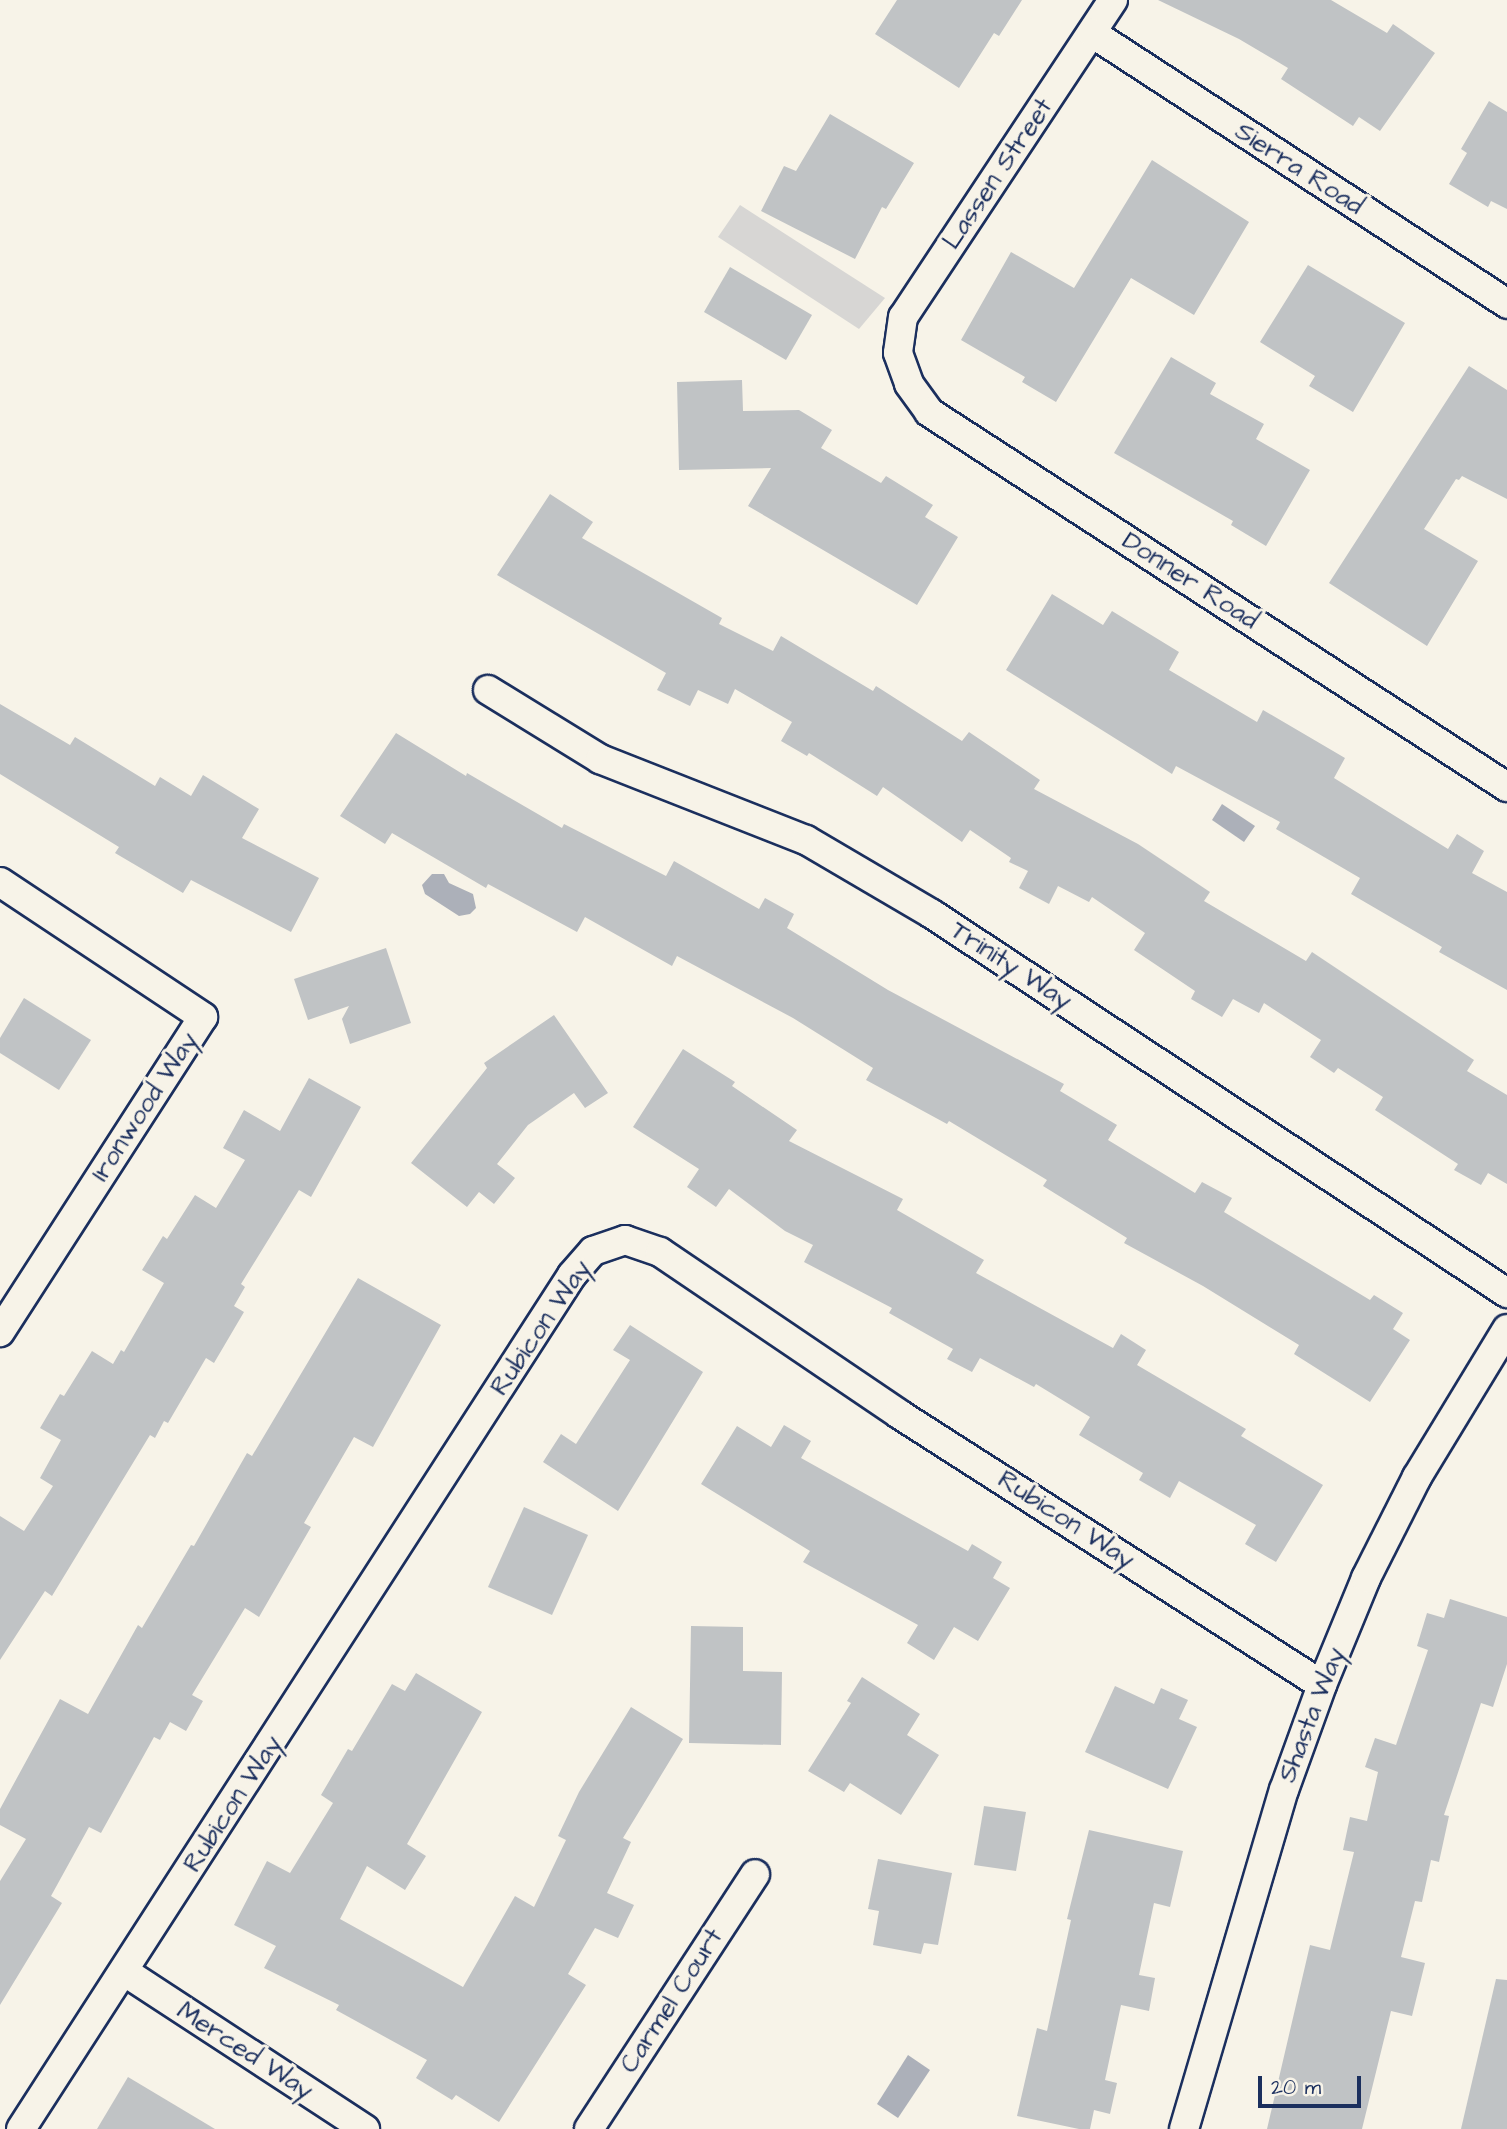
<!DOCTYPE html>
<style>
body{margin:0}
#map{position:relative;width:1507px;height:2129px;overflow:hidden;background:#f7f3e8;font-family:"Architects Daughter",sans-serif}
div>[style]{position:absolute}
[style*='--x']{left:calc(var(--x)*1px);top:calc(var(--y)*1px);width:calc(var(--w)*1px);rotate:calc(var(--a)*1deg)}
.green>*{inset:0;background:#d7d6d4}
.water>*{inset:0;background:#acb0b9}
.building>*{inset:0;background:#c0c3c5}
.roads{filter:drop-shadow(2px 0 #1b2f5e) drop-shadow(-2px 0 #1b2f5e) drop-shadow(0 2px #1b2f5e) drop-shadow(0 -2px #1b2f5e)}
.minor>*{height:28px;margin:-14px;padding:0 14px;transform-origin:14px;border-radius:14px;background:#f7f3e8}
span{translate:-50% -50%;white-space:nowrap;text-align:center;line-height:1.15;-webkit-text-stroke:6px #f7f3e8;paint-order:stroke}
.street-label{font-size:26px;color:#1b2f5e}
.scale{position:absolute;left:1258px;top:2076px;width:103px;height:32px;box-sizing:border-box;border:4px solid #1b2f5e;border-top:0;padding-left:9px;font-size:21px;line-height:24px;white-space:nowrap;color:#1b2f5e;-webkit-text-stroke:5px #f7f3e8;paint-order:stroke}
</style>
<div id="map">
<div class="green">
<i style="clip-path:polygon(740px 205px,885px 298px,859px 329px,718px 237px)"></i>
</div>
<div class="water">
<i style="clip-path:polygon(1222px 804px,1255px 826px,1244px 842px,1212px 820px)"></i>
<i style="clip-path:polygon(432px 874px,444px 874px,449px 883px,473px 894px,476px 908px,470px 914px,459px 916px,425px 894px,422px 885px)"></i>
<i style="clip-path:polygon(908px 2055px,930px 2070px,898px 2118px,877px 2104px)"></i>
</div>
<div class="building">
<i style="clip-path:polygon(897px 0,1022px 0,999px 36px,994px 33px,959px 88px,875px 34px)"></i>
<i style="clip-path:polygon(1158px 0,1331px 0,1387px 33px,1393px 24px,1435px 53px,1380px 131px,1359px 117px,1353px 126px,1281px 79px,1288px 68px,1239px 39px)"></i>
<i style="clip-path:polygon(1489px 101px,1507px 112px,1507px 209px,1491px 201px,1488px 207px,1449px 184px,1467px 153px,1461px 149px)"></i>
<i style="clip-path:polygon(830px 114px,914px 163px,886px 209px,882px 207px,855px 259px,761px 211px,784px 166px,796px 171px)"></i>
<i style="clip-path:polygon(1152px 160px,1249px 222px,1194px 315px,1131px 278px,1056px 402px,1022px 382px,1025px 377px,961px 340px,1011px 252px,1074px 288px)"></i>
<i style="clip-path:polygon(1308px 265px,1405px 323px,1353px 412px,1309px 386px,1315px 376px,1260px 342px)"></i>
<i style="clip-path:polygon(730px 267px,812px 315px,786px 360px,704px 312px)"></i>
<i style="clip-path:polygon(1171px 357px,1216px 383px,1210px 394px,1264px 424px,1256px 439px,1310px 470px,1266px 546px,1231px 525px,1233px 521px,1114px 453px)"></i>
<i style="clip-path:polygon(1469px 366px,1507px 390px,1507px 499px,1462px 476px,1459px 480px,1456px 479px,1424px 529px,1478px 561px,1427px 646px,1329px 583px)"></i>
<i style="clip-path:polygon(742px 380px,743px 411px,799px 410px,832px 430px,821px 448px,881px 483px,886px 476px,933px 505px,925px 517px,958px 537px,917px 605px,748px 506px,771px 468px,679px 470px,677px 382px)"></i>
<i style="clip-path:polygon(550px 494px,593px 522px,582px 538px,722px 618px,719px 624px,773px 651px,781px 636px,873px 691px,876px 686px,962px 741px,969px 732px,1040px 780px,1034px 789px,1138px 844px,1210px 892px,1204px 901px,1306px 961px,1312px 952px,1474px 1060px,1467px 1071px,1507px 1095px,1507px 1184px,1488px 1173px,1481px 1185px,1454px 1170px,1458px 1164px,1375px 1110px,1383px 1097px,1338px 1068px,1334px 1073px,1310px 1057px,1321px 1040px,1264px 1003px,1259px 1013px,1233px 999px,1222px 1017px,1191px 999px,1195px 991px,1134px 950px,1145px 933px,1092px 897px,1089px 902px,1058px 886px,1049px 904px,1019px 888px,1028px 871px,1009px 862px,1011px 858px,970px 830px,962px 842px,883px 787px,877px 796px,809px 753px,807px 756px,781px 741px,792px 722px,735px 689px,728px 704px,698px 690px,690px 706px,657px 690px,666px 673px,497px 575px)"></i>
<i style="clip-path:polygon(1052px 594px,1103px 625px,1112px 611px,1179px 652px,1169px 670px,1257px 722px,1263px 710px,1345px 758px,1334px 778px,1448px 849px,1457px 834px,1484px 851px,1472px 873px,1507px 892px,1507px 990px,1439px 952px,1442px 947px,1351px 894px,1360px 878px,1276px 829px,1280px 822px,1176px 766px,1172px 774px,1006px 670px)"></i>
<i style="clip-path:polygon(0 704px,70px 745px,75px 737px,155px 786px,160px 777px,191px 796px,203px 775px,259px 809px,242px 838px,319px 878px,291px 932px,191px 880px,183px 893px,115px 853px,119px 847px,0 774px)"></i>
<i style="clip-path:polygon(396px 733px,466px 776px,467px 773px,562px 828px,564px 824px,666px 876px,674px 861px,759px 909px,765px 898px,794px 914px,787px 928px,888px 990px,1064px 1084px,1060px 1091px,1117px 1125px,1108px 1140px,1195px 1193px,1202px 1182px,1232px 1198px,1224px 1212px,1370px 1300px,1374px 1295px,1403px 1313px,1393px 1329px,1410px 1340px,1370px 1402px,1294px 1354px,1299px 1345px,1203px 1286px,1124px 1243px,1127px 1238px,1043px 1186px,1047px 1180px,949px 1121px,947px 1124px,866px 1080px,873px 1068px,793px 1018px,677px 956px,672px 966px,585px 917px,577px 932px,488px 884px,486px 888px,392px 833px,385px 844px,340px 816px)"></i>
<i style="clip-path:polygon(386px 948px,411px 1023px,350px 1044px,342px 1019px,349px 1006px,308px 1020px,294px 979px)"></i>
<i style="clip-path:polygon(24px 998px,91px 1040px,59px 1090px,0 1053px,0 1038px)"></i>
<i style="clip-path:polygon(554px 1015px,608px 1093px,585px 1108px,574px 1093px,528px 1125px,497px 1164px,515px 1178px,494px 1204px,479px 1192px,467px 1207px,411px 1163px,487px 1068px,484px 1063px)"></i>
<i style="clip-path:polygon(683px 1049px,735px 1082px,732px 1086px,797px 1130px,789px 1141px,903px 1199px,897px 1210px,984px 1260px,976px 1273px,1113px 1348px,1121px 1334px,1146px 1350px,1137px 1365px,1246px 1429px,1241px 1436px,1323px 1485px,1276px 1562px,1245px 1544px,1256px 1525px,1179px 1481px,1170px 1498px,1139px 1480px,1143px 1473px,1079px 1435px,1090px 1417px,1036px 1384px,1034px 1387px,980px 1358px,972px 1372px,947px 1359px,953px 1349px,889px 1313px,892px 1308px,804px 1262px,813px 1245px,785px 1231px,729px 1189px,716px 1207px,687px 1187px,699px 1169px,633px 1127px)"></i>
<i style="clip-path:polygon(309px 1078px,361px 1107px,311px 1197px,299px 1190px,241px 1284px,245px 1287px,234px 1306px,244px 1312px,214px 1363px,206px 1358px,168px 1423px,164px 1421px,155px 1438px,150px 1435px,52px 1596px,45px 1591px,0 1660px,0 1516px,24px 1531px,53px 1486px,40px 1478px,61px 1440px,40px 1428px,60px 1394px,64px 1396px,92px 1351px,113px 1364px,121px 1350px,124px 1352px,164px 1283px,142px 1270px,163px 1236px,167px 1239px,195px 1195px,216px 1208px,245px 1160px,223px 1148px,244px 1110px,280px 1131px)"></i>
<i style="clip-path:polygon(358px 1278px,441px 1325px,373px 1447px,354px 1437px,304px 1523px,311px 1527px,259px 1617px,245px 1608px,192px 1695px,203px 1701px,186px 1731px,170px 1722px,160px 1740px,154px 1737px,101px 1833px,89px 1827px,51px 1896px,62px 1903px,0 2005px,0 1881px,26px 1839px,0 1825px,0 1809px,60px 1699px,88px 1714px,138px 1625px,142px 1628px,191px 1545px,194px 1546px,247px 1453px,252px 1456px)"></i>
<i style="clip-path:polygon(630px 1325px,703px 1372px,618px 1511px,543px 1462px,561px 1434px,576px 1444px,630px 1360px,613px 1350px)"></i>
<i style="clip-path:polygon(784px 1425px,811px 1441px,801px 1458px,968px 1551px,972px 1544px,1002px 1562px,993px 1578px,1010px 1588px,978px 1641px,954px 1627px,934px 1660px,907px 1643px,918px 1625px,803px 1562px,810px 1551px,701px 1484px,737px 1426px,771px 1447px)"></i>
<i style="clip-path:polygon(524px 1507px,588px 1535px,552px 1615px,488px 1587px)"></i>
<i style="clip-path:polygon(1450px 1599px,1507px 1617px,1507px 1664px,1493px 1707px,1481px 1703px,1444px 1815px,1449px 1816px,1439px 1862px,1431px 1860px,1422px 1902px,1415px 1901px,1401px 1957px,1425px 1963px,1412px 2016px,1391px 2011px,1362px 2129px,1267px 2129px,1310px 1945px,1330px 1950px,1354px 1852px,1343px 1850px,1350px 1817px,1367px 1821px,1378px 1772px,1365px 1767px,1375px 1738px,1396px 1745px,1428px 1650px,1417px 1646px,1427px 1613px,1444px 1618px)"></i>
<i style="clip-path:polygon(691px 1626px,743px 1627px,743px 1671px,782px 1672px,781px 1745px,689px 1743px)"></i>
<i style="clip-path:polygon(416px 1673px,482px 1712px,407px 1844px,426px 1856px,405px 1890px,367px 1866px,340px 1919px,463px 1987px,515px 1896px,534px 1907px,566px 1840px,558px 1836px,579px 1792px,631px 1707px,683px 1739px,623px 1838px,631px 1842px,607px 1893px,634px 1905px,618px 1938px,595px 1928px,568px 1974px,586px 1985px,499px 2122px,456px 2095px,452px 2100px,416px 2078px,427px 2060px,336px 2010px,339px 2005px,264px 1968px,276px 1946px,234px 1925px,267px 1861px,290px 1873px,333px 1803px,321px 1795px,348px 1749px,352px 1751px,392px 1684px,405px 1691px)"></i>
<i style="clip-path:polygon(862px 1677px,920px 1714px,907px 1735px,939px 1755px,901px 1815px,850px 1783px,844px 1792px,808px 1771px,851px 1703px,847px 1701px)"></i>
<i style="clip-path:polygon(1115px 1686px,1154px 1704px,1161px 1688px,1188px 1700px,1179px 1719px,1197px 1727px,1168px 1789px,1085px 1752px)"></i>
<i style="clip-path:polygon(984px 1806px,1026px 1812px,1016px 1871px,974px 1865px)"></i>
<i style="clip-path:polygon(1089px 1830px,1183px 1851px,1170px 1907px,1154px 1903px,1139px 1975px,1155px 1978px,1149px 2011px,1121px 2005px,1105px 2080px,1117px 2083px,1110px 2114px,1094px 2110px,1090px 2129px,1079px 2129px,1017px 2116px,1037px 2028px,1047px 2031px,1071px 1920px,1067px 1919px)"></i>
<i style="clip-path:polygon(878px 1859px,952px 1873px,938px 1945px,924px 1943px,921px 1954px,873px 1945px,879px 1911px,868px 1909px)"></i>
<i style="clip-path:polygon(1496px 1979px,1507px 1980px,1507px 2129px,1461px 2129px)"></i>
<i style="clip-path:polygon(128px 2077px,215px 2129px,97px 2129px)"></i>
</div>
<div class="roads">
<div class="minor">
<i style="--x:1113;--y:0;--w:380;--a:123.5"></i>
<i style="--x:903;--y:317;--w:36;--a:98"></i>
<i style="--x:898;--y:353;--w:33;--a:70"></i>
<i style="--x:909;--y:384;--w:34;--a:54"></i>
<i style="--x:929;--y:412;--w:689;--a:32.98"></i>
<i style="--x:1092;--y:33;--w:496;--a:33.1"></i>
<i style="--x:488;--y:690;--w:132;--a:31.6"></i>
<i style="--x:600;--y:759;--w:221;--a:21.5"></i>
<i style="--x:806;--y:840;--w:146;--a:30.4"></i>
<i style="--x:932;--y:914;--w:689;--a:33.39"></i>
<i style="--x:0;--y:882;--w:244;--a:33.6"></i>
<i style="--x:203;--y:1017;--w:375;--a:122.8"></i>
<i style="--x:125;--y:1972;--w:287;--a:33.2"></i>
<i style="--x:21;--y:2129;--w:1016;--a:-57.17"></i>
<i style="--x:572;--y:1275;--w:32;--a:-49"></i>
<i style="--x:593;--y:1251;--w:34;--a:-19"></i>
<i style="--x:625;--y:1240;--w:37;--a:19"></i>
<i style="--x:660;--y:1252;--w:289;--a:34.1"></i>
<i style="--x:899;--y:1414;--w:502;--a:32.65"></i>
<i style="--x:589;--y:2129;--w:304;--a:-56.9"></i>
<i style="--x:1184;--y:2129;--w:353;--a:-73.6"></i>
<i style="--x:1284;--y:1790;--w:112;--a:-70.1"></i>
<i style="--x:1322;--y:1685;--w:116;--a:-67.6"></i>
<i style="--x:1366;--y:1578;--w:113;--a:-63.2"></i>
<i style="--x:1417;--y:1477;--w:173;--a:-58.7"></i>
</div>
</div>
<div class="street-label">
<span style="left:1299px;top:169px;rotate:33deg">Sierra Road</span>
<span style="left:998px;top:174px;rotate:-56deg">Lassen Street</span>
<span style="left:1190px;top:581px;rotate:33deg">Donner Road</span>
<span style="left:1011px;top:966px;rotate:33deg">Trinity Way</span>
<span style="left:145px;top:1107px;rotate:-57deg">Ironwood Way</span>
<span style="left:541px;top:1328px;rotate:-56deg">Rubicon Way</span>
<span style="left:1066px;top:1520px;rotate:33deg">Rubicon Way</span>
<span style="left:1312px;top:1715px;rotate:-69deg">Shasta Way</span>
<span style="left:233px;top:1804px;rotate:-57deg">Rubicon Way</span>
<span style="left:672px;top:2001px;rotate:-57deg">Carmel Court</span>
<span style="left:245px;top:2051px;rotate:33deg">Merced Way</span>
</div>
<div class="scale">20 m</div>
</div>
